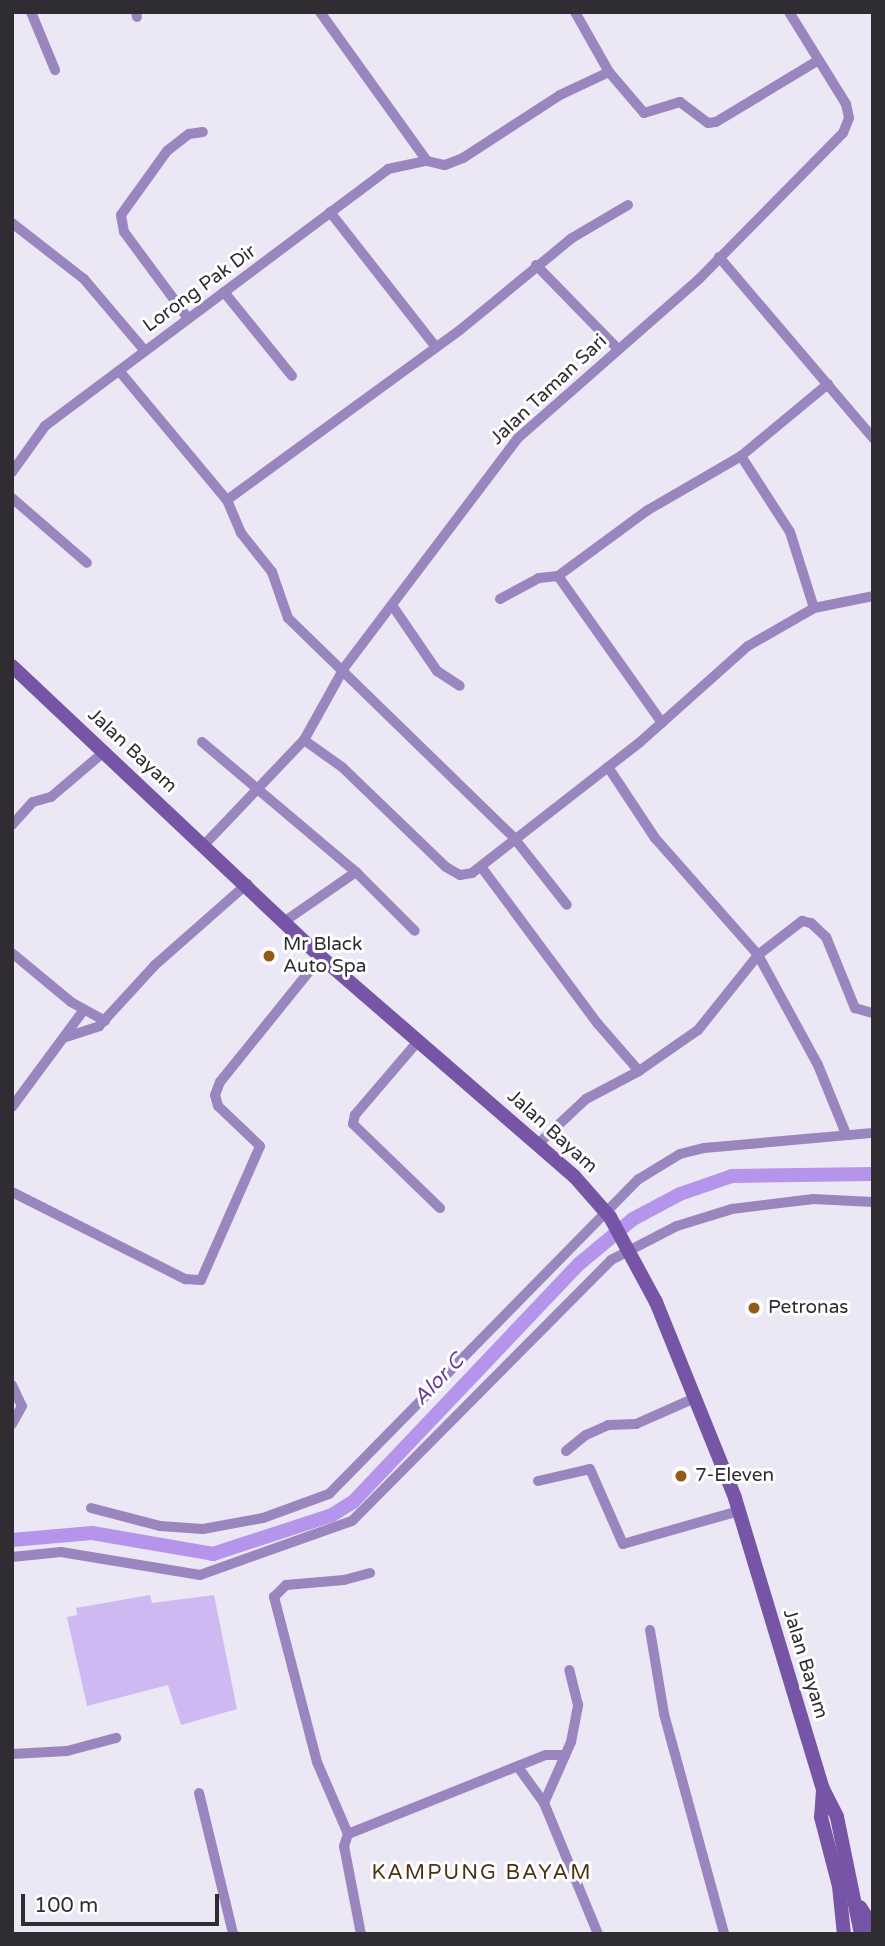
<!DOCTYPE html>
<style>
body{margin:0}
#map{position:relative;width:885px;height:1946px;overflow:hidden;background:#ebe7f4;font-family:"Varela Round",sans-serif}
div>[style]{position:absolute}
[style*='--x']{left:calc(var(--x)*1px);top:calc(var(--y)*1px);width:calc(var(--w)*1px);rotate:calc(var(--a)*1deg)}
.green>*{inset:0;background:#ceb9f3}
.canal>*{height:14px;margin:-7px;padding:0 7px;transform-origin:7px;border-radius:7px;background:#b595eb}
.minor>*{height:10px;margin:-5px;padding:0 5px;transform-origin:5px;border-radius:5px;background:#9a86be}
.secondary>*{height:14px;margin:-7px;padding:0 7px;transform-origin:7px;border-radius:7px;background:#7655a6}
.dots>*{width:19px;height:19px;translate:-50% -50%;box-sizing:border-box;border:4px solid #fff;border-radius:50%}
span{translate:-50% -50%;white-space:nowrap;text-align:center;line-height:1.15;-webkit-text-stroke:6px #fff;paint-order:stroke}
.street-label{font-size:19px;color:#2f2d32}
.poi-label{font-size:19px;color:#2f2d32}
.left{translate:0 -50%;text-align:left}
.water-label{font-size:21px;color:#683c9f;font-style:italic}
.neighbourhood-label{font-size:21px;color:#4e3213;letter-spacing:2px}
.frame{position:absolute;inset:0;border:14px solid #2f2d32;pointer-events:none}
.scale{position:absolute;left:21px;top:1894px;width:198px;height:32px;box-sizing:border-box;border:4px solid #2f2d32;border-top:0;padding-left:9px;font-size:21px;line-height:24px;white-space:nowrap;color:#2f2d32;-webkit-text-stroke:5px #fff;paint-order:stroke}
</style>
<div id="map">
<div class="green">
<i style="clip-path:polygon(150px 1595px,152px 1603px,214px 1595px,237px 1709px,181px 1725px,168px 1685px,87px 1706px,67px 1617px,77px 1615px,76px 1608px)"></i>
</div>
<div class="canal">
<i style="--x:12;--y:1540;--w:80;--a:-5"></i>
<i style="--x:92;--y:1533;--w:123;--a:9.8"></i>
<i style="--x:213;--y:1554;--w:125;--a:-18.1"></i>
<i style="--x:332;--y:1515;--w:25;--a:-32"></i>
<i style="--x:353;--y:1502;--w:328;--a:-46.5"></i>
<i style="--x:579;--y:1264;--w:70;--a:-39.8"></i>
<i style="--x:633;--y:1219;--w:53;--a:-28"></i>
<i style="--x:680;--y:1194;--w:55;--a:-19.1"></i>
<i style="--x:732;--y:1176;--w:141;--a:-0.8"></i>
</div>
<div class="minor">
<i style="--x:31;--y:12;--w:63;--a:67.5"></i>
<i style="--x:136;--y:12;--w:5;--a:79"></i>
<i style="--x:320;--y:12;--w:183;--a:54.3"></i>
<i style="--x:575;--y:12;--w:69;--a:60.5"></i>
<i style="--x:609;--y:72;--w:54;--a:49.5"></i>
<i style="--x:644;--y:113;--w:38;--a:-17"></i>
<i style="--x:680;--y:102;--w:35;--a:37"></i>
<i style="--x:708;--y:123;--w:8;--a:-7"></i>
<i style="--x:716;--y:122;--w:118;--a:-31.1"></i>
<i style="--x:330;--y:212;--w:172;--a:51.9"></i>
<i style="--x:12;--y:223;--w:91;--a:37.9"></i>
<i style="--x:84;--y:279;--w:94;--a:49.7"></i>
<i style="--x:719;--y:257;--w:238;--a:49.6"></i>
<i style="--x:536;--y:265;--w:117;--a:45.7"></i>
<i style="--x:224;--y:292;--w:108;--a:51"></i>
<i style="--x:187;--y:317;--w:106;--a:-126.5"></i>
<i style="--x:124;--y:232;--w:17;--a:-100"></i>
<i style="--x:121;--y:215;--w:79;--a:-54.3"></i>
<i style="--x:167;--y:151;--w:28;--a:-38"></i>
<i style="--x:189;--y:134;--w:14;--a:-8"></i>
<i style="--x:121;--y:373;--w:165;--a:50.2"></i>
<i style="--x:227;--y:500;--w:36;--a:67"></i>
<i style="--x:241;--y:533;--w:50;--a:51.5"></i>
<i style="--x:272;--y:572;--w:49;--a:70.8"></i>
<i style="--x:288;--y:618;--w:315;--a:44.2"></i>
<i style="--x:514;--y:838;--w:85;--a:51.7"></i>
<i style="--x:741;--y:456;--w:90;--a:57.2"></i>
<i style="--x:790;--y:532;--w:80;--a:72.5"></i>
<i style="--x:12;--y:472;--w:57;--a:-54.3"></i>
<i style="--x:45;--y:426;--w:429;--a:-36.8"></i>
<i style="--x:388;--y:169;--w:40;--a:-12"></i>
<i style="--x:427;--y:161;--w:18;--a:13"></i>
<i style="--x:445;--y:165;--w:19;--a:-21"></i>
<i style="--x:463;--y:158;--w:116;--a:-33"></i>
<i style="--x:560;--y:95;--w:54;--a:-25.1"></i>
<i style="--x:12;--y:498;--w:99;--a:40.9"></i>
<i style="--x:227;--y:500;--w:288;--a:-36.1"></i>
<i style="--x:460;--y:330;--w:145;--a:-39.4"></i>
<i style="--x:572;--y:238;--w:65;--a:-30.5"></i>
<i style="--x:558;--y:576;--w:180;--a:54.7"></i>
<i style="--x:500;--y:599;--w:44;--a:-28.3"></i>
<i style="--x:539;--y:578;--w:19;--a:-6"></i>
<i style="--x:558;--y:576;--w:112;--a:-36.3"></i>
<i style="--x:648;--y:510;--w:108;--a:-30.1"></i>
<i style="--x:741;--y:456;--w:113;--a:-39.6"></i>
<i style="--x:392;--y:605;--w:80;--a:55.7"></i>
<i style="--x:437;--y:671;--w:27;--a:33"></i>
<i style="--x:304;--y:740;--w:47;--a:35.4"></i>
<i style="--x:342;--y:767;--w:144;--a:43.9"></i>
<i style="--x:446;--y:867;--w:16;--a:30"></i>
<i style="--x:460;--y:875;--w:12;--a:-9"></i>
<i style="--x:472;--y:873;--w:212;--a:-37.9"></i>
<i style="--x:639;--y:743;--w:146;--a:-41.7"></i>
<i style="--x:748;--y:646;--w:76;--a:-29.9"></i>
<i style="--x:814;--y:608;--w:60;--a:-11.5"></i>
<i style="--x:202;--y:742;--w:202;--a:40.2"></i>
<i style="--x:356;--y:872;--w:83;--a:45"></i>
<i style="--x:608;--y:767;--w:85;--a:56.5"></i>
<i style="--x:655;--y:838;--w:156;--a:48.6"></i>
<i style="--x:758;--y:955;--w:125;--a:61.4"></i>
<i style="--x:818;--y:1065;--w:74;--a:67.9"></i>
<i style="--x:12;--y:825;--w:31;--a:-48"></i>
<i style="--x:33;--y:802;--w:19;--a:-16"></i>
<i style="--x:51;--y:797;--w:71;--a:-40.4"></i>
<i style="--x:204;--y:845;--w:145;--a:-46.4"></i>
<i style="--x:304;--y:740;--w:82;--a:-60.9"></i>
<i style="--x:344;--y:668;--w:288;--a:-52.9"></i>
<i style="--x:518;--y:438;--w:241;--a:-41.3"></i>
<i style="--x:699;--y:279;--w:205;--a:-45.4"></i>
<i style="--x:843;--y:133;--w:16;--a:-68"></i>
<i style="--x:849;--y:118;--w:14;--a:-102"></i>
<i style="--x:846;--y:104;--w:108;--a:-121.8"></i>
<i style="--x:482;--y:868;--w:194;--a:53.4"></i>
<i style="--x:598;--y:1024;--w:62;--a:48.9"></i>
<i style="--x:285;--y:921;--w:86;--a:-34.6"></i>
<i style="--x:12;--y:953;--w:77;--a:39.7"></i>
<i style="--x:71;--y:1002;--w:39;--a:29"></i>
<i style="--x:66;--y:1037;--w:35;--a:-18"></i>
<i style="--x:99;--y:1026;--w:83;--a:-47.4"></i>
<i style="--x:155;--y:965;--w:123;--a:-41.4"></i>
<i style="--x:419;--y:1040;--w:99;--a:130.5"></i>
<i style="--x:355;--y:1115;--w:9;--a:103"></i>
<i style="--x:353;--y:1124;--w:121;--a:44"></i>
<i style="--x:12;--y:1107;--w:119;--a:-53.5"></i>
<i style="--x:538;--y:1144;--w:66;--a:-43.2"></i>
<i style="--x:586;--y:1099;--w:60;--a:-27.8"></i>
<i style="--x:639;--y:1071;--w:72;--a:-34.8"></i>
<i style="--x:698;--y:1030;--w:96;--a:-51.3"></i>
<i style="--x:758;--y:955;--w:56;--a:-37.7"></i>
<i style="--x:802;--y:921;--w:9;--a:13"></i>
<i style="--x:811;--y:923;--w:21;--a:43"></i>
<i style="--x:826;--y:937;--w:77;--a:67.8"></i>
<i style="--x:855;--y:1008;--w:19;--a:16"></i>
<i style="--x:12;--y:1192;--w:194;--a:26.7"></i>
<i style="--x:185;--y:1279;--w:16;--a:4"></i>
<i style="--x:201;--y:1280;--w:146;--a:-66.2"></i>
<i style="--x:260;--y:1146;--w:58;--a:-136.4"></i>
<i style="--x:218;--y:1106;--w:11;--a:-105"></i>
<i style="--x:215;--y:1095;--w:14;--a:-69"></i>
<i style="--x:220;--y:1082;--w:161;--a:-51.1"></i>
<i style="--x:12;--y:1385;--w:23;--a:65"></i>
<i style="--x:22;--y:1406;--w:21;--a:119"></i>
<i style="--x:566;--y:1451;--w:26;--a:-39"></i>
<i style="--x:586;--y:1435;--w:24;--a:-24"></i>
<i style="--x:608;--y:1425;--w:28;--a:-2"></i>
<i style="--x:636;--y:1424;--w:64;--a:-23.8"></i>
<i style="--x:538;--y:1481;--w:53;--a:-13"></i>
<i style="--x:590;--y:1469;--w:82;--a:66.3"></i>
<i style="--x:623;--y:1544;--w:121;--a:-15.9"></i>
<i style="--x:91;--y:1508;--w:71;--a:14.6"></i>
<i style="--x:160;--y:1526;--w:43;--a:4"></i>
<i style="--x:203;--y:1529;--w:61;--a:-10.4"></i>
<i style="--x:263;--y:1518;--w:70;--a:-20"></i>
<i style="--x:329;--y:1494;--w:442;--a:-45.5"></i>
<i style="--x:639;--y:1179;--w:48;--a:-31.4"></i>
<i style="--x:680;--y:1154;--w:25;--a:-14"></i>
<i style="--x:704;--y:1148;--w:170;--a:-5.1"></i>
<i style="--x:12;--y:1557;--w:49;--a:-5.8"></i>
<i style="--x:61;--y:1552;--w:141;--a:9.4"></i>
<i style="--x:200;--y:1575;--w:161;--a:-19.6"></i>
<i style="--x:352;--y:1521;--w:368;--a:-45.2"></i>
<i style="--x:611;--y:1260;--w:74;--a:-27.3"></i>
<i style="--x:677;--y:1226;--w:58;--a:-17.2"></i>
<i style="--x:732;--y:1209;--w:82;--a:-7"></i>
<i style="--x:813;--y:1199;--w:60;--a:2.9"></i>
<i style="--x:650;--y:1630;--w:85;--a:80.5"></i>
<i style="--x:664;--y:1714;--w:228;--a:74.7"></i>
<i style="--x:12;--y:1754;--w:55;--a:-3.1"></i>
<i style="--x:67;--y:1751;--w:51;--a:-14.9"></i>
<i style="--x:518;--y:1767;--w:44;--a:54.2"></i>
<i style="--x:544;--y:1803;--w:142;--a:67.6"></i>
<i style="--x:199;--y:1793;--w:145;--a:76.4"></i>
<i style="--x:544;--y:1803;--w:67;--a:-66.1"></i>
<i style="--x:571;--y:1742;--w:38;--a:-79"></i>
<i style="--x:578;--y:1705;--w:36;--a:-104"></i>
<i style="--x:348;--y:1834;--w:78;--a:-113.3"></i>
<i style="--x:317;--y:1762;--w:171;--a:-104.6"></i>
<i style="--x:274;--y:1597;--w:17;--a:-45"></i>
<i style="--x:286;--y:1585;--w:58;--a:-4.9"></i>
<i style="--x:344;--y:1580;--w:27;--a:-15"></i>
<i style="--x:348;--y:1834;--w:213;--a:-21.8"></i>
<i style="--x:546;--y:1755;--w:19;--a:0"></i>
<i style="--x:348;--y:1834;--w:13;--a:108"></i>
<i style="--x:344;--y:1846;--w:90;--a:79.1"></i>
</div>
<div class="secondary">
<i style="--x:12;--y:666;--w:424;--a:43.3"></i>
<i style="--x:321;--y:957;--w:335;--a:40.9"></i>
<i style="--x:574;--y:1176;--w:55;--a:48.7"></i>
<i style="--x:610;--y:1217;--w:97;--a:61.6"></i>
<i style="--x:656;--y:1302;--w:211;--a:68"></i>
<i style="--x:735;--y:1498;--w:304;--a:73.2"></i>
<i style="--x:823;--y:1789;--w:31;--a:63"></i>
<i style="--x:837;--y:1817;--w:119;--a:78.4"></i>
<i style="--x:823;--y:1790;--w:27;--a:94"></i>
<i style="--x:821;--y:1817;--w:71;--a:75.4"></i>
<i style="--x:839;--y:1886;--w:48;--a:84.1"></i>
<i style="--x:860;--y:1907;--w:24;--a:57"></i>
</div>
<div class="dots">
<i style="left:269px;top:956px;background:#945b16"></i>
<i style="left:754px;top:1308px;background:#945b16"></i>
<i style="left:681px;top:1476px;background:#945b16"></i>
</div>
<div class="street-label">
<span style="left:200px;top:289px;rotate:-36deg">Lorong Pak Dir</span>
<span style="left:549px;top:390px;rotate:-43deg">Jalan Taman Sari</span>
<span style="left:132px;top:751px;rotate:43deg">Jalan Bayam</span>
<span style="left:552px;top:1132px;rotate:42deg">Jalan Bayam</span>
<span style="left:805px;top:1664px;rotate:73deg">Jalan Bayam</span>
</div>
<div class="poi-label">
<span class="left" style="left:283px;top:956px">Mr Black<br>Auto Spa</span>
<span class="left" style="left:768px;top:1308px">Petronas</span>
<span class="left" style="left:695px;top:1476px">7-Eleven</span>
</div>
<div class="water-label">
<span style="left:439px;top:1380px;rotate:-46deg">Alor C</span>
</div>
<div class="neighbourhood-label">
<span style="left:482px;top:1873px">KAMPUNG BAYAM</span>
</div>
<div class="frame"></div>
<div class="scale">100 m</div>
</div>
